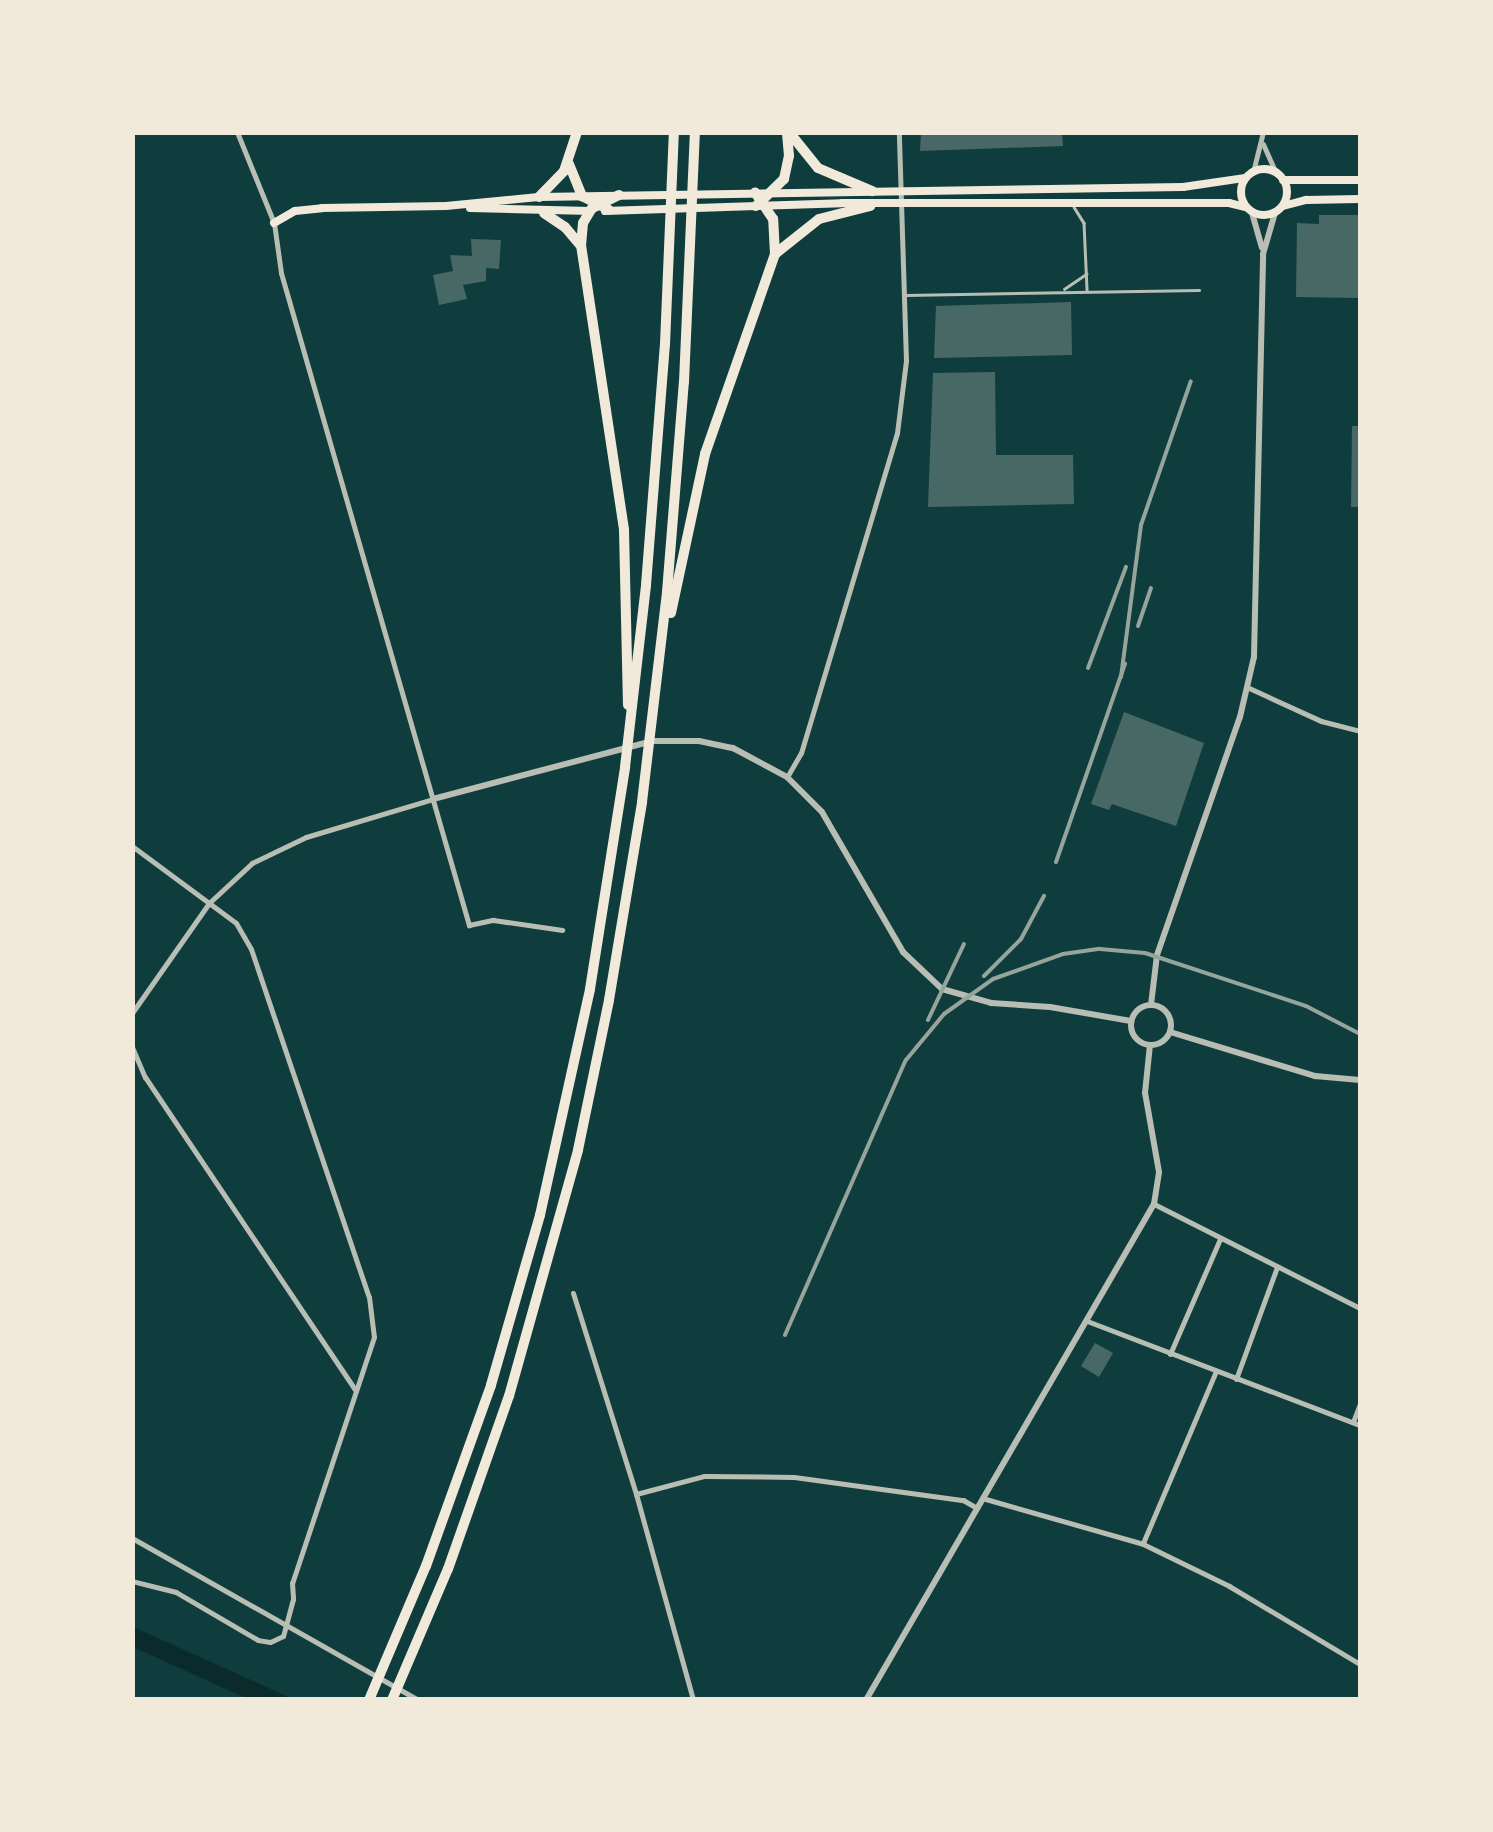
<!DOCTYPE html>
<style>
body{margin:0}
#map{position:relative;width:1493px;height:1832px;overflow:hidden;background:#0f3d3e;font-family:Mulish,sans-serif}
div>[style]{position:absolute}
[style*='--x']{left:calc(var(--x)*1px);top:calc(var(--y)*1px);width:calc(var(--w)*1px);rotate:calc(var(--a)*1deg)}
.water>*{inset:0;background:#0a2a2b}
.building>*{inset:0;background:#486865}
.service>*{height:2.5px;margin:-1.25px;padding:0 1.25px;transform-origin:1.25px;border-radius:1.25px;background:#b8beb3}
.minor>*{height:5px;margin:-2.5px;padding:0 2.5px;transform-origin:2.5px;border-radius:2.5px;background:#b8beb3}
.tertiary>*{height:6px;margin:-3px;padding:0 3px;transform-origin:3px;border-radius:3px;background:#b8beb3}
.tertiary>.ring{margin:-3px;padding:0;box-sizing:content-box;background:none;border:6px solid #b8beb3;border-radius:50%}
.secondary>*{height:8px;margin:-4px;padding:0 4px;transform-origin:4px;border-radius:4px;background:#f1e9da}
.secondary>.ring{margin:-4px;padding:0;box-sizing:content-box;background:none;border:8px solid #f1e9da;border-radius:50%}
.motorway>*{height:10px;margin:-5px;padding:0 5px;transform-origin:5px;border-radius:5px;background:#f1e9da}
.rail>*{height:4px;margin:-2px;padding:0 2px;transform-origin:2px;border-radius:2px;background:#97a49c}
span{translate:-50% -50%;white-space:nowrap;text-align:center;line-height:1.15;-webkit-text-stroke:8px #f1e9da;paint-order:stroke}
.frame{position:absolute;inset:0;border:135px solid #f1e9da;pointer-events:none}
</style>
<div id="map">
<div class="water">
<i style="clip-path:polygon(133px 1627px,260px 1684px,292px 1699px,248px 1699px,133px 1647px)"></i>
</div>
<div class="building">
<i style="clip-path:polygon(921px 132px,1062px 132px,1063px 146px,920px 151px)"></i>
<i style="clip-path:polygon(1319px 215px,1360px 215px,1360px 298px,1296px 297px,1297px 223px,1319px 224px)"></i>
<i style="clip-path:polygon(471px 239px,501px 240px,499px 269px,486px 268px,486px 281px,463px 285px,467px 299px,439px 305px,433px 275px,453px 271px,450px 255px,472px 256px)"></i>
<i style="clip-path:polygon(1071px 302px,1072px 355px,934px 358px,936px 306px)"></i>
<i style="clip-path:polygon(995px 372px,996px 455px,1073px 455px,1074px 504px,928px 507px,933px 373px)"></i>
<i style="clip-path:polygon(1352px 426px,1360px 426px,1360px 507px,1351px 507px)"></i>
<i style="clip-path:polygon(1124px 712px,1204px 743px,1176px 826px,1112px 804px,1109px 810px,1091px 804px)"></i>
<i style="clip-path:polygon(1095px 1343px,1113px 1353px,1099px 1377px,1081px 1366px)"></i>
</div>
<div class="service">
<i style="--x:1074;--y:207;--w:19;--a:58"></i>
<i style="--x:1084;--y:223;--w:67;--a:87.4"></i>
<i style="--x:1064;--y:289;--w:27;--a:-34"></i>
<i style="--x:906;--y:295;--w:293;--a:-1"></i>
</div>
<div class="minor">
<i style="--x:237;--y:132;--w:98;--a:67.9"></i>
<i style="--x:274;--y:223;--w:50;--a:82"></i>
<i style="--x:281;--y:273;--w:679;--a:73.92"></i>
<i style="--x:469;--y:925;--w:25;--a:-12"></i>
<i style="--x:493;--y:920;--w:70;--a:8.2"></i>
<i style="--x:1263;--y:144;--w:32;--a:66"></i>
<i style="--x:1253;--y:172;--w:41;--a:-76"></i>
<i style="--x:1249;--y:688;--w:79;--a:24.6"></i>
<i style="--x:1321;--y:721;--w:40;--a:14.4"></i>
<i style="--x:787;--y:777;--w:28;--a:-60"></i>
<i style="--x:801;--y:753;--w:334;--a:-73.3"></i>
<i style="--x:897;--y:433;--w:73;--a:-82.9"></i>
<i style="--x:906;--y:361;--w:229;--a:-91.8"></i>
<i style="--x:132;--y:846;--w:129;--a:36.5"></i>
<i style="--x:236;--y:923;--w:30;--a:60"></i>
<i style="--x:251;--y:949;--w:367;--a:71.3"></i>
<i style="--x:369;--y:1297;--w:40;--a:82.9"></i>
<i style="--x:374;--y:1337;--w:259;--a:108.4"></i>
<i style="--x:292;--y:1583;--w:16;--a:86"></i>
<i style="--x:293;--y:1599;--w:38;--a:105"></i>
<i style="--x:283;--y:1636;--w:14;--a:155"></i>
<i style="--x:270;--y:1642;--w:12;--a:-171"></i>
<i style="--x:258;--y:1640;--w:95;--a:-149.7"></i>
<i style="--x:176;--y:1592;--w:45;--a:-166"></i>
<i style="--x:132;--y:1013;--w:134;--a:-55"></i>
<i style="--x:209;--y:903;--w:59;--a:-42.9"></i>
<i style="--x:252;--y:863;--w:60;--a:-25.7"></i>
<i style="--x:306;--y:837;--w:133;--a:-16.7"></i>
<i style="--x:132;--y:1047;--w:33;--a:67"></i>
<i style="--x:145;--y:1077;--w:378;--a:56.1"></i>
<i style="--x:1154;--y:1204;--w:231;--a:26.8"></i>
<i style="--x:573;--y:1293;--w:211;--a:72.6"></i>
<i style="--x:636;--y:1494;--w:214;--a:74.5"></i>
<i style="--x:1087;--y:1321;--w:292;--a:20.9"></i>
<i style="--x:1170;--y:1354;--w:125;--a:-66.5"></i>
<i style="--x:1236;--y:1379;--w:119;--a:-69.9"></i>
<i style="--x:1353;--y:1422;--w:19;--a:-69"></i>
<i style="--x:636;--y:1494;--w:70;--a:-14.8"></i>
<i style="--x:704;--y:1476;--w:90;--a:0.6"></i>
<i style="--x:794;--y:1477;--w:171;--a:7.8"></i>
<i style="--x:963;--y:1500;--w:16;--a:30"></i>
<i style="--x:982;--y:1498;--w:167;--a:15.9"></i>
<i style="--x:1143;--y:1544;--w:96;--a:26"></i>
<i style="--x:1229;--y:1586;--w:152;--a:30.8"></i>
<i style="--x:132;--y:1538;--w:329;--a:29.5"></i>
<i style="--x:1143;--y:1543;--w:187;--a:-67"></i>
</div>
<div class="tertiary">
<i style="--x:1252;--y:213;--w:36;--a:74"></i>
<i style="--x:433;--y:799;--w:227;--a:-14.8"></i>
<i style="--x:652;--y:741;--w:47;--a:0"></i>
<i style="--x:699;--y:741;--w:35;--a:12"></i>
<i style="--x:733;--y:748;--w:61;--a:28.2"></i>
<i style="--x:787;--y:777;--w:49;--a:45"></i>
<i style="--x:822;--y:812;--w:162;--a:59.9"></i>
<i style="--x:903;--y:952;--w:54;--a:43.5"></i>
<i style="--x:942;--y:989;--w:51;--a:15.9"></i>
<i style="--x:991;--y:1003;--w:59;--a:3.9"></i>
<i style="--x:1050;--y:1007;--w:82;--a:9.8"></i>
<i class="ring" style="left:1131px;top:1005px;width:34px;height:34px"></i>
<i style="--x:1151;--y:1005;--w:50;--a:-83.2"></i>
<i style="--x:1157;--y:955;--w:252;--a:-70.8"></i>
<i style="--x:1240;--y:717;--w:62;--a:-76.9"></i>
<i style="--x:1254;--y:657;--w:403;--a:-88.7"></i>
<i style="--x:1263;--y:254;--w:43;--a:-73.7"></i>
<i style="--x:1170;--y:1032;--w:152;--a:16.9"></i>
<i style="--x:1315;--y:1076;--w:45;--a:5.1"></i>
<i style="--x:866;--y:1700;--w:574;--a:-59.86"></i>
<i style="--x:1154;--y:1204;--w:32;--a:-81"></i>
<i style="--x:1159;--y:1172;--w:80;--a:-100"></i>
<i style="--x:1145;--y:1093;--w:48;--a:-84.1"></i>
</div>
<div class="secondary">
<i class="ring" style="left:1241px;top:169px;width:38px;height:38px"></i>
<i style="--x:1283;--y:180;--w:77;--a:0"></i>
<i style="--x:1283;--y:206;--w:24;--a:-15"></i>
<i style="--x:1306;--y:200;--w:54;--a:-1.1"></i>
<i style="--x:470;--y:208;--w:121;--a:1.4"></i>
<i style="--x:605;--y:211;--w:237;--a:-1.9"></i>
<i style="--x:842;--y:203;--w:387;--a:0"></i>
<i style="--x:1229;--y:203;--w:16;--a:14"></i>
<i style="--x:274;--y:223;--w:24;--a:-30"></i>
<i style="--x:295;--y:211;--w:27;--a:-6"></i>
<i style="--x:322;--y:208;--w:124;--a:-0.9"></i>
<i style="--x:446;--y:206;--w:93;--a:-5.5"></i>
<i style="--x:539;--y:197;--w:644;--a:-0.89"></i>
<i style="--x:1183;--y:187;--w:63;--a:-8.3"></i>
</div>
<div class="motorway">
<i style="--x:789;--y:132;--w:46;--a:51.1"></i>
<i style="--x:818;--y:168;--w:59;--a:23.1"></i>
<i style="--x:569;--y:164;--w:35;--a:68"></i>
<i style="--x:582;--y:196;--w:30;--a:27"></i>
<i style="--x:619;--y:195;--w:30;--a:154"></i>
<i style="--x:592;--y:208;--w:17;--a:121"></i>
<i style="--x:583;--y:223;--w:22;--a:95"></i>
<i style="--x:581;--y:245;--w:288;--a:81.4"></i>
<i style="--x:624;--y:530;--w:175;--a:88.7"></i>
<i style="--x:539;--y:197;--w:36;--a:-46"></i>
<i style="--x:564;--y:171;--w:41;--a:-71.6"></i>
<i style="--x:756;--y:206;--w:39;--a:-44"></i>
<i style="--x:784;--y:179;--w:24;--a:-78"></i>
<i style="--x:789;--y:156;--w:21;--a:-95"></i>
<i style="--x:544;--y:213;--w:25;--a:34"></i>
<i style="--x:565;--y:227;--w:23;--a:50"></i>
<i style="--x:775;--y:254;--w:56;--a:-38.5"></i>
<i style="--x:819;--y:219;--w:53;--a:-14.3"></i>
<i style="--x:671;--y:613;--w:163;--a:-77.9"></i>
<i style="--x:705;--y:454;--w:212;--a:-70.7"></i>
<i style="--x:775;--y:254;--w:35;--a:-93"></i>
<i style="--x:773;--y:219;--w:32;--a:-124"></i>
<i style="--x:369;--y:1700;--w:146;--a:-67"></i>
<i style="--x:426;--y:1566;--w:192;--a:-70.2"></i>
<i style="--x:491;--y:1385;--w:177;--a:-73.9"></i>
<i style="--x:540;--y:1215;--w:231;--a:-77.5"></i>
<i style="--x:590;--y:989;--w:225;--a:-81"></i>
<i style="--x:625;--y:767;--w:183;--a:-83.4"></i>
<i style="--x:646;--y:585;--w:242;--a:-85.5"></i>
<i style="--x:665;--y:344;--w:212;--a:-87.6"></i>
<i style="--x:392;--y:1700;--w:142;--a:-66.9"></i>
<i style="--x:448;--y:1569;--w:183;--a:-70.6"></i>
<i style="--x:509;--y:1396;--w:255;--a:-74.3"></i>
<i style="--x:578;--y:1150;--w:153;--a:-78.3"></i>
<i style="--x:609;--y:1000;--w:201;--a:-80.5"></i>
<i style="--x:642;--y:802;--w:211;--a:-83.2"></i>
<i style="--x:667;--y:592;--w:211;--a:-85.4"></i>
<i style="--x:684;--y:382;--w:250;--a:-87.5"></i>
</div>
<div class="rail">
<i style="--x:1138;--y:626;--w:40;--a:-71.1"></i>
<i style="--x:1088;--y:668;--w:108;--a:-69.4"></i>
<i style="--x:1121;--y:677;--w:153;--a:-82.5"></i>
<i style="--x:1141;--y:525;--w:152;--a:-70.9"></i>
<i style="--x:1056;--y:862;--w:210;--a:-70.8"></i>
<i style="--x:984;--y:976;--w:52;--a:-45"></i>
<i style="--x:1021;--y:939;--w:49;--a:-61.9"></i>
<i style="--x:928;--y:1020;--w:84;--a:-64.7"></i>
<i style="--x:785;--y:1335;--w:300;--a:-66.3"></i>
<i style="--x:906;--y:1060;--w:60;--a:-50.4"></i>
<i style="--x:944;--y:1014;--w:60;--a:-35.5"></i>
<i style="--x:993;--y:979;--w:74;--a:-19.7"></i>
<i style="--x:1063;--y:954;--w:37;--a:-8"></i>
<i style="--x:1100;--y:949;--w:45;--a:5.1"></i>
<i style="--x:1145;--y:953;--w:169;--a:18.2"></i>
<i style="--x:1306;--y:1006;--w:61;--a:27.4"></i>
</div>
<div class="frame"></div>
</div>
